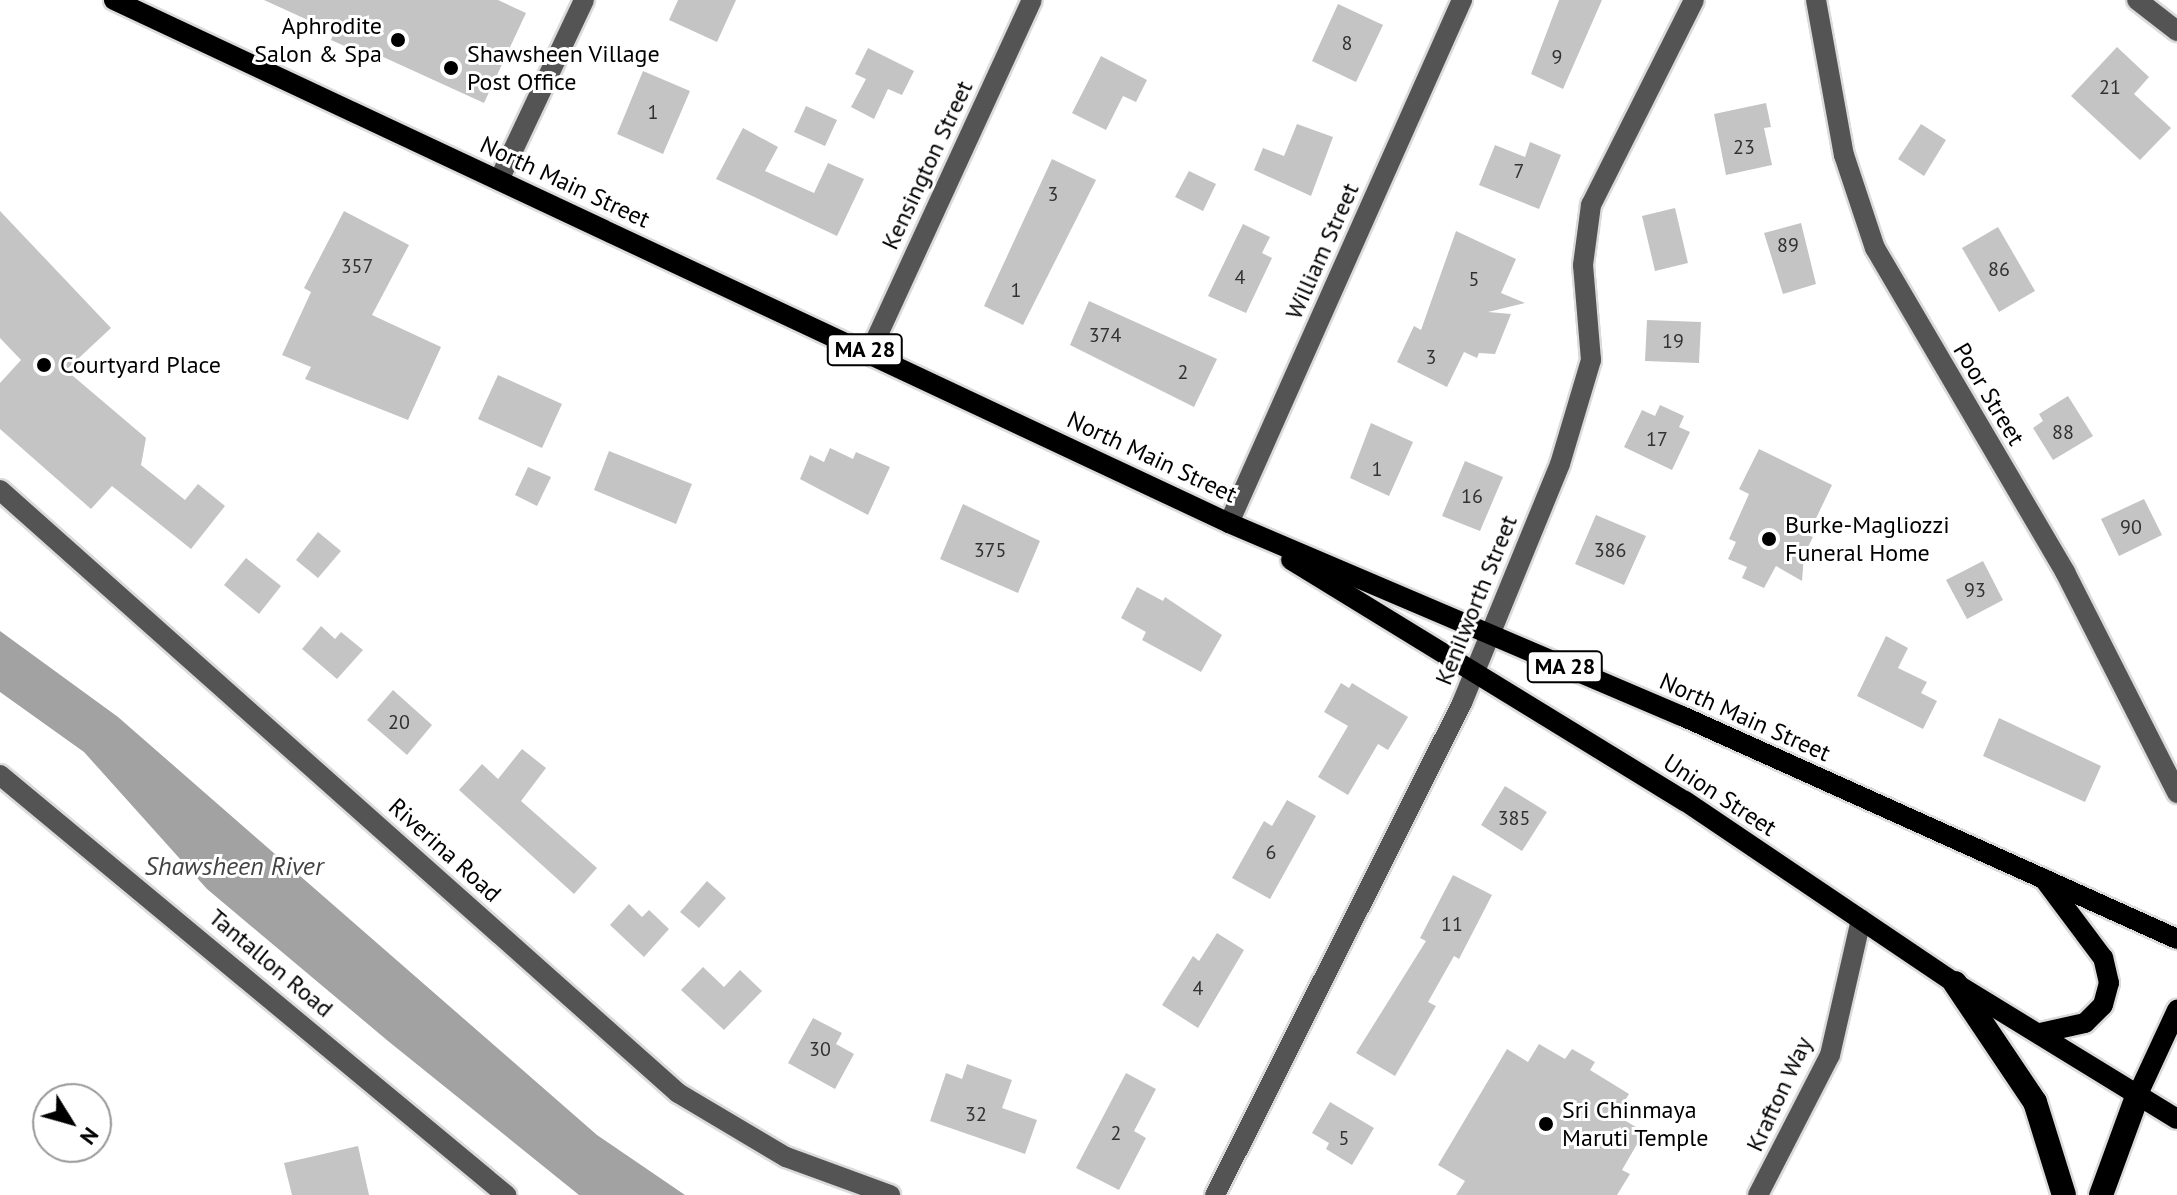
<!DOCTYPE html>
<style>
body{margin:0}
#map{position:relative;width:2177px;height:1195px;overflow:hidden;background:#fff;font-family:"PT Sans",sans-serif}
div>[style]{position:absolute}
[style*='--x']{left:calc(var(--x)*1px);top:calc(var(--y)*1px);width:calc(var(--w)*1px);rotate:calc(var(--a)*1deg)}
.water>*{inset:0;background:#a2a2a2}
.building>*{inset:0;background:#c4c4c4}
.roads{filter:drop-shadow(2px 0 #dbdbdb) drop-shadow(-2px 0 #dbdbdb) drop-shadow(0 2px #dbdbdb) drop-shadow(0 -2px #dbdbdb)}
.minor>*{height:20px;margin:-10px;padding:0 10px;transform-origin:10px;border-radius:10px;background:#545454}
.major>*{height:20px;margin:-10px;padding:0 10px;transform-origin:10px;border-radius:10px;background:#000}
.highway>*{height:24px;margin:-12px;padding:0 12px;transform-origin:12px;border-radius:12px;background:#000}
.dots>*{width:22px;height:22px;translate:-50% -50%;box-sizing:border-box;border:4px solid #fff;border-radius:50%}
span{translate:-50% -50%;white-space:nowrap;text-align:center;line-height:1.15;-webkit-text-stroke:6px #fff;paint-order:stroke}
.number-label{font-size:20px;color:#313131}
.number-label span{-webkit-text-stroke-width:0}
.shield-label span{padding:2px 6px;background:#fff;border:2px solid;border-radius:6px;-webkit-text-stroke-width:0}
.shield-label{font-size:22px;color:#000;font-weight:700}
.poi-label{font-size:24px;color:#000}
.right{translate:-100% -50%;text-align:right}
.left{translate:0 -50%;text-align:left}
.street-label{font-size:24px;color:#000}
.water-label{font-size:26px;color:#434343;font-style:italic}
.north{position:absolute;left:32px;top:1083px;width:80px;height:80px;box-sizing:border-box;background:#fff;border:2px solid #999;border-radius:50%;rotate:127deg;font-size:22px;font-weight:700;line-height:32px;text-align:center;color:#000}
.north::after{content:'';display:block;margin:auto;width:28px;height:36px;background:#000;clip-path:polygon(50% 0,100% 100%,50% 72%,0 100%)}
</style>
<div id="map">
<div class="water">
<i style="clip-path:polygon(0 631px,118px 717px,597px 1135px,685px 1195px,579px 1195px,388px 1041px,207px 889px,84px 752px,0 692px)"></i>
</div>
<div class="building">
<i style="clip-path:polygon(264px 0,498px 0,526px 13px,484px 103px,370px 51px,367px 56px,331px 40px,334px 32px)"></i>
<i style="clip-path:polygon(678px 0,736px 0,717px 42px,669px 20px)"></i>
<i style="clip-path:polygon(1559px 0,1602px 0,1563px 89px,1531px 74px)"></i>
<i style="clip-path:polygon(1338px 4px,1383px 25px,1356px 82px,1312px 61px)"></i>
<i style="clip-path:polygon(2117px 47px,2149px 77px,2134px 94px,2171px 128px,2140px 160px,2071px 96px)"></i>
<i style="clip-path:polygon(868px 48px,914px 71px,902px 95px,888px 89px,874px 119px,851px 107px,866px 79px,855px 74px)"></i>
<i style="clip-path:polygon(1101px 56px,1147px 80px,1136px 102px,1123px 96px,1106px 130px,1072px 113px)"></i>
<i style="clip-path:polygon(643px 71px,690px 91px,663px 154px,617px 134px)"></i>
<i style="clip-path:polygon(1766px 103px,1771px 127px,1764px 128px,1772px 165px,1726px 175px,1714px 114px)"></i>
<i style="clip-path:polygon(806px 106px,837px 120px,825px 146px,794px 132px)"></i>
<i style="clip-path:polygon(1297px 124px,1333px 137px,1311px 196px,1254px 170px,1263px 148px,1284px 156px)"></i>
<i style="clip-path:polygon(1921px 124px,1946px 140px,1924px 176px,1898px 159px)"></i>
<i style="clip-path:polygon(743px 128px,778px 147px,765px 171px,814px 193px,828px 163px,864px 179px,837px 236px,716px 179px)"></i>
<i style="clip-path:polygon(1530px 142px,1561px 155px,1539px 209px,1479px 185px,1495px 145px,1525px 157px)"></i>
<i style="clip-path:polygon(1052px 159px,1096px 180px,1023px 325px,984px 306px)"></i>
<i style="clip-path:polygon(1189px 171px,1216px 184px,1203px 211px,1175px 197px)"></i>
<i style="clip-path:polygon(1675px 208px,1688px 263px,1655px 271px,1642px 216px)"></i>
<i style="clip-path:polygon(0 211px,111px 328px,66px 370px,146px 438px,141px 465px,185px 500px,198px 484px,225px 506px,191px 549px,112px 486px,91px 509px,0 429px,0 383px,21px 360px,0 338px)"></i>
<i style="clip-path:polygon(344px 211px,409px 245px,372px 315px,441px 347px,408px 420px,305px 379px,311px 367px,282px 355px,311px 292px,304px 288px)"></i>
<i style="clip-path:polygon(1801px 223px,1816px 284px,1783px 294px,1764px 233px)"></i>
<i style="clip-path:polygon(1243px 224px,1270px 237px,1262px 253px,1272px 258px,1246px 313px,1208px 296px)"></i>
<i style="clip-path:polygon(1998px 227px,2035px 291px,1999px 312px,1962px 248px)"></i>
<i style="clip-path:polygon(1456px 231px,1516px 259px,1501px 293px,1525px 303px,1488px 312px,1511px 314px,1495px 354px,1479px 353px,1477px 358px,1464px 352px,1447px 387px,1397px 362px,1414px 326px,1421px 330px)"></i>
<i style="clip-path:polygon(1089px 301px,1217px 359px,1194px 407px,1070px 345px)"></i>
<i style="clip-path:polygon(1647px 320px,1701px 322px,1699px 363px,1645px 361px)"></i>
<i style="clip-path:polygon(498px 375px,562px 404px,542px 448px,478px 419px)"></i>
<i style="clip-path:polygon(2068px 396px,2093px 436px,2053px 460px,2033px 428px,2043px 421px,2039px 414px)"></i>
<i style="clip-path:polygon(1660px 405px,1684px 416px,1679px 427px,1690px 432px,1672px 470px,1624px 447px,1642px 410px,1655px 416px)"></i>
<i style="clip-path:polygon(1371px 423px,1413px 442px,1389px 496px,1350px 478px)"></i>
<i style="clip-path:polygon(830px 448px,853px 459px,856px 452px,890px 467px,868px 515px,800px 479px,810px 455px,824px 462px)"></i>
<i style="clip-path:polygon(1759px 449px,1832px 485px,1808px 535px,1813px 537px,1804px 555px,1802px 581px,1776px 566px,1764px 588px,1742px 578px,1747px 567px,1728px 559px,1736px 542px,1729px 539px,1749px 494px,1739px 489px)"></i>
<i style="clip-path:polygon(609px 451px,692px 484px,676px 524px,594px 490px)"></i>
<i style="clip-path:polygon(1465px 461px,1503px 477px,1480px 531px,1442px 516px)"></i>
<i style="clip-path:polygon(528px 467px,551px 477px,537px 506px,515px 495px)"></i>
<i style="clip-path:polygon(2144px 499px,2162px 535px,2119px 556px,2101px 519px)"></i>
<i style="clip-path:polygon(963px 504px,1040px 541px,1018px 593px,940px 559px)"></i>
<i style="clip-path:polygon(1596px 515px,1646px 536px,1624px 585px,1575px 564px)"></i>
<i style="clip-path:polygon(318px 532px,341px 551px,318px 578px,296px 560px)"></i>
<i style="clip-path:polygon(246px 558px,281px 586px,259px 614px,224px 585px)"></i>
<i style="clip-path:polygon(1983px 561px,2003px 600px,1967px 619px,1946px 580px)"></i>
<i style="clip-path:polygon(1137px 587px,1163px 601px,1165px 597px,1222px 635px,1201px 672px,1142px 640px,1146px 632px,1121px 618px)"></i>
<i style="clip-path:polygon(321px 626px,335px 639px,341px 632px,363px 650px,337px 679px,302px 649px)"></i>
<i style="clip-path:polygon(1886px 636px,1908px 648px,1898px 668px,1927px 682px,1921px 693px,1937px 701px,1923px 729px,1857px 696px)"></i>
<i style="clip-path:polygon(1341px 683px,1349px 688px,1352px 683px,1408px 717px,1388px 750px,1378px 744px,1348px 795px,1318px 777px,1348px 726px,1324px 712px)"></i>
<i style="clip-path:polygon(393px 690px,432px 725px,407px 755px,367px 720px)"></i>
<i style="clip-path:polygon(1999px 718px,2101px 766px,2085px 802px,1983px 756px)"></i>
<i style="clip-path:polygon(522px 749px,546px 768px,521px 801px,597px 868px,574px 894px,459px 790px,482px 764px,498px 779px)"></i>
<i style="clip-path:polygon(1505px 786px,1547px 812px,1522px 851px,1481px 825px)"></i>
<i style="clip-path:polygon(1287px 800px,1316px 816px,1270px 899px,1232px 878px,1264px 821px,1272px 826px)"></i>
<i style="clip-path:polygon(1453px 875px,1492px 895px,1459px 959px,1454px 956px,1428px 1002px,1436px 1006px,1395px 1076px,1356px 1053px,1426px 941px,1420px 938px)"></i>
<i style="clip-path:polygon(707px 881px,726px 898px,699px 928px,680px 912px)"></i>
<i style="clip-path:polygon(629px 904px,642px 917px,649px 910px,669px 929px,644px 957px,610px 925px)"></i>
<i style="clip-path:polygon(1217px 933px,1244px 950px,1198px 1028px,1162px 1005px,1193px 956px,1199px 961px)"></i>
<i style="clip-path:polygon(703px 967px,724px 987px,740px 970px,762px 991px,724px 1030px,681px 990px)"></i>
<i style="clip-path:polygon(813px 1018px,842px 1033px,836px 1044px,854px 1054px,835px 1089px,788px 1063px)"></i>
<i style="clip-path:polygon(1539px 1044px,1565px 1059px,1572px 1049px,1595px 1062px,1590px 1070px,1629px 1094px,1616px 1115px,1644px 1132px,1622px 1170px,1630px 1174px,1617px 1195px,1456px 1195px,1465px 1181px,1438px 1165px,1507px 1049px,1528px 1062px)"></i>
<i style="clip-path:polygon(967px 1064px,1012px 1080px,1002px 1108px,1037px 1120px,1025px 1154px,930px 1121px,946px 1073px,962px 1079px)"></i>
<i style="clip-path:polygon(1126px 1073px,1156px 1089px,1134px 1131px,1146px 1138px,1119px 1190px,1076px 1168px)"></i>
<i style="clip-path:polygon(1330px 1102px,1374px 1128px,1352px 1165px,1326px 1149px,1329px 1143px,1312px 1133px)"></i>
<i style="clip-path:polygon(358px 1146px,369px 1195px,292px 1195px,284px 1163px)"></i>
</div>
<div class="roads">
<div class="minor">
<i style="--x:1816;--y:0;--w:158;--a:79.8"></i>
<i style="--x:1844;--y:155;--w:98;--a:71.6"></i>
<i style="--x:1875;--y:248;--w:376;--a:59.6"></i>
<i style="--x:2065;--y:572;--w:248;--a:63.1"></i>
<i style="--x:2137;--y:0;--w:51;--a:37.8"></i>
<i style="--x:499;--y:180;--w:199;--a:-64.7"></i>
<i style="--x:870;--y:352;--w:387;--a:-65.3"></i>
<i style="--x:0;--y:490;--w:907;--a:41.65"></i>
<i style="--x:678;--y:1093;--w:126;--a:30.7"></i>
<i style="--x:786;--y:1157;--w:111;--a:20.1"></i>
<i style="--x:1229;--y:523;--w:573;--a:-65.99"></i>
<i style="--x:0;--y:775;--w:658;--a:39.69"></i>
<i style="--x:1215;--y:1195;--w:551;--a:-63.34"></i>
<i style="--x:1462;--y:703;--w:258;--a:-67.7"></i>
<i style="--x:1560;--y:464;--w:109;--a:-73.4"></i>
<i style="--x:1591;--y:360;--w:95;--a:-94.8"></i>
<i style="--x:1583;--y:265;--w:61;--a:-82.4"></i>
<i style="--x:1591;--y:205;--w:229;--a:-63.3"></i>
<i style="--x:1758;--y:1195;--w:157;--a:-62.8"></i>
<i style="--x:1830;--y:1055;--w:139;--a:-77.1"></i>
</div>
<div class="major">
<i style="--x:114;--y:0;--w:1232;--a:25.13"></i>
<i style="--x:1229;--y:523;--w:492;--a:23.1"></i>
<i style="--x:1682;--y:716;--w:543;--a:24.25"></i>
<i style="--x:1291;--y:560;--w:462;--a:31.5"></i>
<i style="--x:1685;--y:801;--w:326;--a:34"></i>
<i style="--x:1955;--y:983;--w:260;--a:31.5"></i>
<i style="--x:2040;--y:1033;--w:46;--a:-12.5"></i>
<i style="--x:2085;--y:1023;--w:25;--a:-45"></i>
<i style="--x:2103;--y:1005;--w:23;--a:-75"></i>
<i style="--x:2109;--y:983;--w:26;--a:-103"></i>
<i style="--x:2103;--y:958;--w:99;--a:-126.8"></i>
<i style="--x:2138;--y:1094;--w:93;--a:-65.1"></i>
</div>
<div class="highway">
<i style="--x:1955;--y:983;--w:143;--a:56.1"></i>
<i style="--x:2035;--y:1102;--w:97;--a:72.7"></i>
<i style="--x:2101;--y:1195;--w:108;--a:-69.9"></i>
</div>
</div>
<div class="dots">
<i style="left:398px;top:40px;background:#000"></i>
<i style="left:451px;top:68px;background:#000"></i>
<i style="left:44px;top:365px;background:#000"></i>
<i style="left:1769px;top:539px;background:#000"></i>
<i style="left:1546px;top:1124px;background:#000"></i>
</div>
<div class="number-label">
<span style="left:1347px;top:43px">8</span>
<span style="left:1557px;top:57px">9</span>
<span style="left:2110px;top:87px">21</span>
<span style="left:653px;top:112px">1</span>
<span style="left:1744px;top:147px">23</span>
<span style="left:1519px;top:171px">7</span>
<span style="left:1053px;top:194px">3</span>
<span style="left:1788px;top:245px">89</span>
<span style="left:357px;top:266px">357</span>
<span style="left:1999px;top:269px">86</span>
<span style="left:1240px;top:277px">4</span>
<span style="left:1474px;top:279px">5</span>
<span style="left:1016px;top:290px">1</span>
<span style="left:1105px;top:335px">374</span>
<span style="left:1673px;top:341px">19</span>
<span style="left:1431px;top:357px">3</span>
<span style="left:1183px;top:372px">2</span>
<span style="left:2063px;top:432px">88</span>
<span style="left:1657px;top:439px">17</span>
<span style="left:1377px;top:469px">1</span>
<span style="left:1472px;top:496px">16</span>
<span style="left:2131px;top:527px">90</span>
<span style="left:990px;top:550px">375</span>
<span style="left:1610px;top:550px">386</span>
<span style="left:1975px;top:590px">93</span>
<span style="left:399px;top:722px">20</span>
<span style="left:1514px;top:818px">385</span>
<span style="left:1271px;top:852px">6</span>
<span style="left:1452px;top:924px">11</span>
<span style="left:1198px;top:988px">4</span>
<span style="left:820px;top:1049px">30</span>
<span style="left:976px;top:1114px">32</span>
<span style="left:1116px;top:1133px">2</span>
<span style="left:1344px;top:1138px">5</span>
</div>
<div class="shield-label">
<span style="left:865px;top:350px">MA 28</span>
<span style="left:1565px;top:667px">MA 28</span>
</div>
<div class="poi-label">
<span class="right" style="left:382px;top:40px">Aphrodite<br>Salon &amp; Spa</span>
<span class="left" style="left:467px;top:68px">Shawsheen Village<br>Post Office</span>
<span class="left" style="left:60px;top:365px">Courtyard Place</span>
<span class="left" style="left:1785px;top:539px">Burke-Magliozzi<br>Funeral Home</span>
<span class="left" style="left:1562px;top:1124px">Sri Chinmaya<br>Maruti Temple</span>
</div>
<div class="street-label">
<span style="left:927px;top:165px;rotate:-65deg">Kensington Street</span>
<span style="left:565px;top:182px;rotate:25deg">North Main Street</span>
<span style="left:1322px;top:251px;rotate:-66deg">William Street</span>
<span style="left:1989px;top:394px;rotate:59deg">Poor Street</span>
<span style="left:1152px;top:457px;rotate:25deg">North Main Street</span>
<span style="left:1476px;top:600px;rotate:-68deg">Kenilworth Street</span>
<span style="left:1745px;top:717px;rotate:24deg">North Main Street</span>
<span style="left:1720px;top:795px;rotate:33deg">Union Street</span>
<span style="left:445px;top:850px;rotate:42deg">Riverina Road</span>
<span style="left:271px;top:963px;rotate:40deg">Tantallon Road</span>
<span style="left:1779px;top:1094px;rotate:-65deg">Krafton Way</span>
</div>
<div class="water-label">
<span style="left:234px;top:866px">Shawsheen River</span>
</div>
<div class="north">N</div>
</div>
